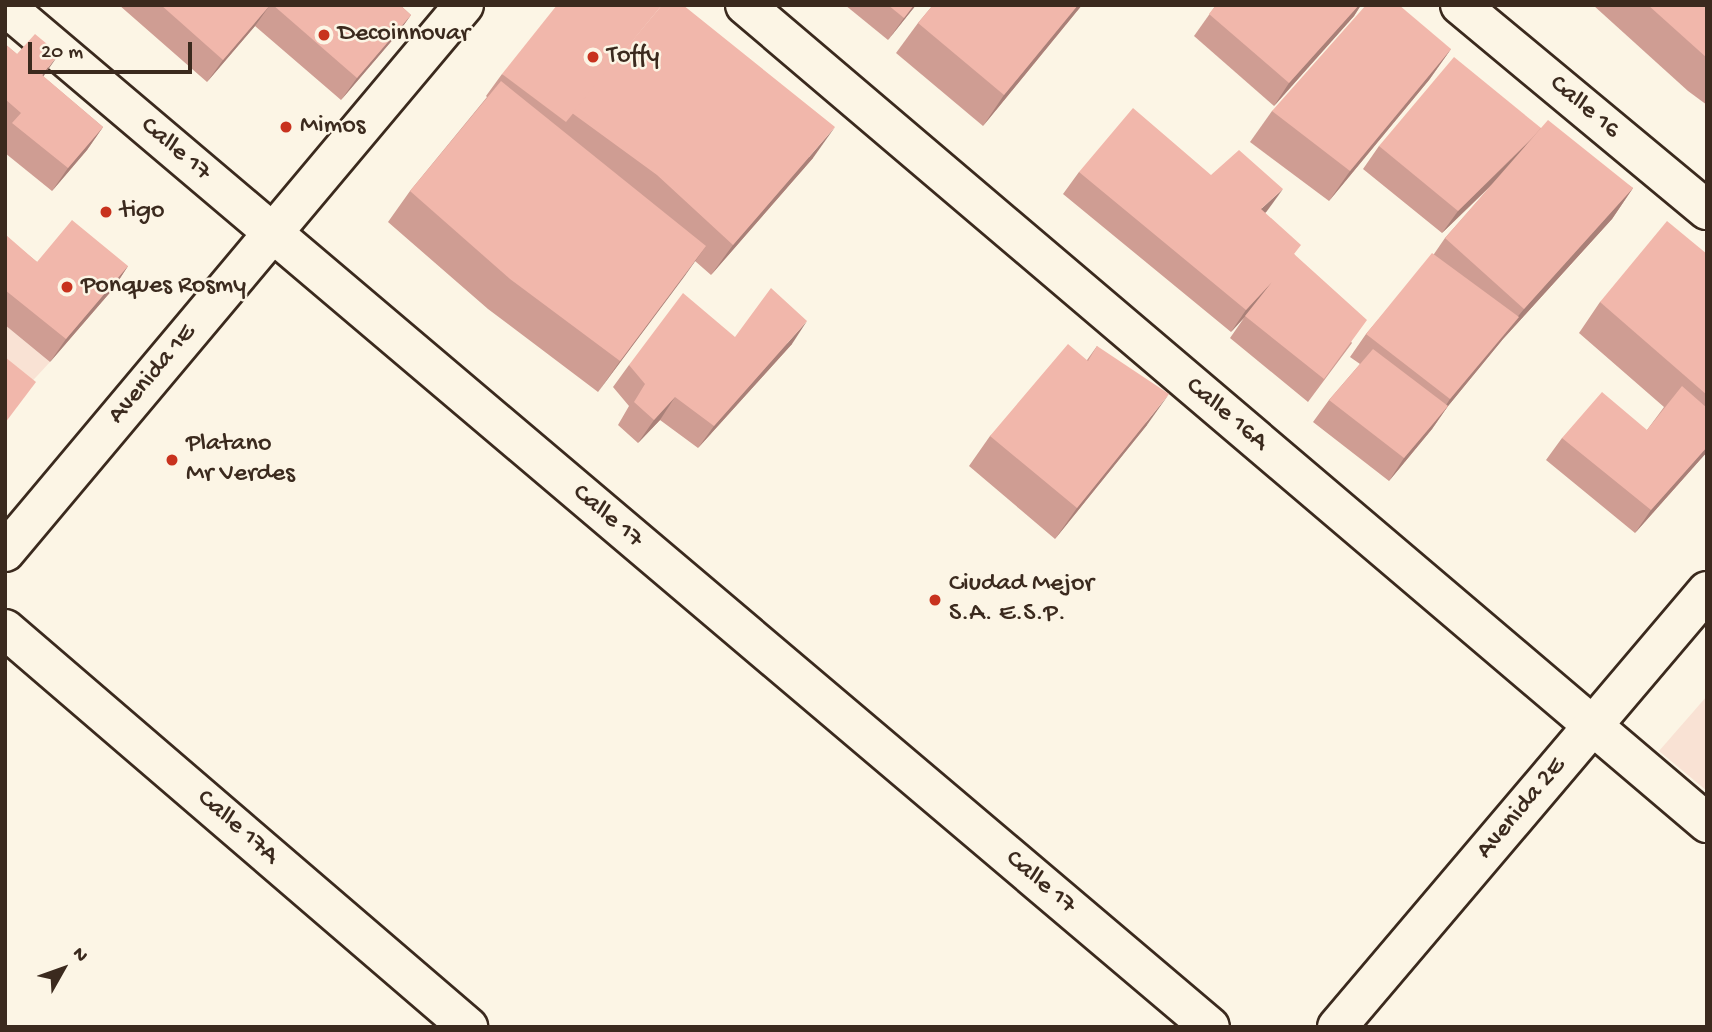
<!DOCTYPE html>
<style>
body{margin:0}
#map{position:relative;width:1712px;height:1032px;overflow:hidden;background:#fcf5e5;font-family:"Gochi Hand",sans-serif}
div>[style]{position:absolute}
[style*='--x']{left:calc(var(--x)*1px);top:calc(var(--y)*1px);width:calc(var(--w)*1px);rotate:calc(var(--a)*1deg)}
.built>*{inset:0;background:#f9e2d4}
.roads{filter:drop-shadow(2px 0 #3b2a1e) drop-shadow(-2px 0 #3b2a1e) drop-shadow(0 2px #3b2a1e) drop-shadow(0 -2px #3b2a1e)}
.minor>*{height:38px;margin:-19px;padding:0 19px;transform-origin:19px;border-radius:19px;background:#fcf5e5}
.wall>*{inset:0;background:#cf9d93}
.shaded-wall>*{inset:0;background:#a98078}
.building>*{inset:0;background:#f1b7ab}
.dots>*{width:19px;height:19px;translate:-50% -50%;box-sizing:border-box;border:4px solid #fcf5e5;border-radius:50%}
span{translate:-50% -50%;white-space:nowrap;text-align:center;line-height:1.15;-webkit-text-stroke:5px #fcf5e5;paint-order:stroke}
.poi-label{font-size:26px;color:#3b2a1e}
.left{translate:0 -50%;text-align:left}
.street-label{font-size:26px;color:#3b2a1e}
.frame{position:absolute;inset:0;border:7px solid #3b2a1e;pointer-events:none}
.north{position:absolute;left:28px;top:934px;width:70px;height:70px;-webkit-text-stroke:5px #fcf5e5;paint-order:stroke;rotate:50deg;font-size:19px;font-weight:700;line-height:28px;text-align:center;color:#3b2a1e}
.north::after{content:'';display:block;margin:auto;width:24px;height:32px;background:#3b2a1e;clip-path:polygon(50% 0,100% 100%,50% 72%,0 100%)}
.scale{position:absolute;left:28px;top:42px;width:164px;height:32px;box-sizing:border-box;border:4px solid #3b2a1e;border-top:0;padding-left:9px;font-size:21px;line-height:24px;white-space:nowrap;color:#3b2a1e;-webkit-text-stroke:5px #fcf5e5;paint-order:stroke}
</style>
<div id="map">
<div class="built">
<i style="clip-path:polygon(5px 325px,50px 362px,24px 390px,5px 376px)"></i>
<i style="clip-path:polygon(1707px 696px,1707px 791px,1659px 751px)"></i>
</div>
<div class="roads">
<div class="minor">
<i style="--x:745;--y:5;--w:1263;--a:40.37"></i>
<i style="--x:1460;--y:5;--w:321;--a:39.7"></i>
<i style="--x:5;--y:6;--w:1579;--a:40.27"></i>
<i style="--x:5;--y:552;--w:714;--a:-50"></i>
<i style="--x:5;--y:629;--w:611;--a:40.68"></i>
<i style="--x:1337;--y:1027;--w:572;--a:-49.68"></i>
</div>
</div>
<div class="wall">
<i style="clip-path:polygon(119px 5px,400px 5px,411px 15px,395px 37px,341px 100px,255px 26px,207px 82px)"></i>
<i style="clip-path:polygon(845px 5px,916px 5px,888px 40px)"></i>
<i style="clip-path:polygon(933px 5px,1082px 5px,983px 126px,896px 53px,918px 23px)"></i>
<i style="clip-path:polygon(1216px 5px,1361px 5px,1354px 16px,1274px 106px,1194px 36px)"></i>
<i style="clip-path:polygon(1593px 5px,1707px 5px,1707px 105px,1688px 91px)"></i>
<i style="clip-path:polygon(5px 44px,103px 127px,87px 150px,52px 191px,5px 153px)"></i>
<i style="clip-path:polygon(1451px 49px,1429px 80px,1329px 201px,1250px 142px,1272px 111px)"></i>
<i style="clip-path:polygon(502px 74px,813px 158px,711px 275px,695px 261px,598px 392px,488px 309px,388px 222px,410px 191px,487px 97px,486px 96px)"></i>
<i style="clip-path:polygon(1541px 128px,1633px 188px,1612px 219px,1503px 339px,1448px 406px,1432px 429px,1389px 481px,1313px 422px,1329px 400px,1360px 364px,1350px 357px,1366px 334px,1434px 254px,1445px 238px,1492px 185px,1442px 233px,1363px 169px,1379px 146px)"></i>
<i style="clip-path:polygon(1079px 172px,1211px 175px,1267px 211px,1265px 213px,1294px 254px,1352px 343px,1308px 402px,1230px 338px,1244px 318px,1231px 332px,1063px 194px)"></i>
<i style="clip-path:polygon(5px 236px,37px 262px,128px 266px,113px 289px,50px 362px,5px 325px)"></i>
<i style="clip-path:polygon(1707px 254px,1707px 452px,1635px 533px,1546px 460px,1562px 438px,1647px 430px,1664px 407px,1579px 333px,1600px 302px)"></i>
<i style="clip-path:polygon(735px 337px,792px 344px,698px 448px,660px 420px,638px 443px,618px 425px,629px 406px,613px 387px,629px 365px)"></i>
<i style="clip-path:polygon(1097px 346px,1147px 425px,1055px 539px,969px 466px,990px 436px,1087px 360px)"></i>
</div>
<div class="shaded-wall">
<i style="clip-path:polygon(270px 5px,255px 26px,207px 82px,223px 60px)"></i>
<i style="clip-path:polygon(914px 5px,916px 5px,888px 40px,904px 18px)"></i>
<i style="clip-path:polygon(1078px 5px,1082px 5px,983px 126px,1004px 95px)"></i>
<i style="clip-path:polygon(1359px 5px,1361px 5px,1354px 16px,1274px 106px,1289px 83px)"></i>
<i style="clip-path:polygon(411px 15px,395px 37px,341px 100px,357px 78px)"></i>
<i style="clip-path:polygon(1451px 49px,1429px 80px,1329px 201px,1350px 171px)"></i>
<i style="clip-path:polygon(59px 54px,43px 77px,42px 75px)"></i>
<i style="clip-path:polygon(103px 127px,87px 150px,52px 191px,68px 168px)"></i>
<i style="clip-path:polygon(835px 127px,813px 158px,711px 275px,733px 245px)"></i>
<i style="clip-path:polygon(1542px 129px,1526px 151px,1442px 233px,1458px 211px)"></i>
<i style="clip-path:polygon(1633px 188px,1612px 219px,1503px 339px,1435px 422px,1450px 399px,1524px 309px)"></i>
<i style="clip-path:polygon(1283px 189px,1267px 211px,1245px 232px,1261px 209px)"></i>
<i style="clip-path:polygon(706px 246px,684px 277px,598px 392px,620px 361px)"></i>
<i style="clip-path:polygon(128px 266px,113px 289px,50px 362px,66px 339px)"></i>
<i style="clip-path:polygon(1272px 282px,1256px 304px,1231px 332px,1246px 310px)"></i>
<i style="clip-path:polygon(807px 321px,792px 344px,698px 448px,714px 426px)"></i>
<i style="clip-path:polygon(1169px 394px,1147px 425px,1055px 539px,1077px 508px)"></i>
<i style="clip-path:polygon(675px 397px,660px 420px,638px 443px,654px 420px)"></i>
<i style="clip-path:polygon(1448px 406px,1432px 429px,1389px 481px,1404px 458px)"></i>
<i style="clip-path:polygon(1707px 447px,1707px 452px,1635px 533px,1651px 510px)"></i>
</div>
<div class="building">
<i style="clip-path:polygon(161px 5px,270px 5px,223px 60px)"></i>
<i style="clip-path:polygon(273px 5px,400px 5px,411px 15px,357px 78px)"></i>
<i style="clip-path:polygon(557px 5px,662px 5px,566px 122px,502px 74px)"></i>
<i style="clip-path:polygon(662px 5px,683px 5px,835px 127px,733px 245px,657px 175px,572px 113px)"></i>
<i style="clip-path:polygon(888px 5px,914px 5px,904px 18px)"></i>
<i style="clip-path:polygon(933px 5px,1078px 5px,1004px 95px,918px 23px)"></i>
<i style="clip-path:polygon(1216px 5px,1359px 5px,1289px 83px,1209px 14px)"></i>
<i style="clip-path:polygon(1366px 5px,1399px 5px,1451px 49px,1350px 171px,1272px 111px)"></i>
<i style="clip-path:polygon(1648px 5px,1707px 5px,1707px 58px)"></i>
<i style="clip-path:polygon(35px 34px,59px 54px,42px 75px,103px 127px,68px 168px,12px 123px,21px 113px,5px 99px,5px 44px,17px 54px)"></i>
<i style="clip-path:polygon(1454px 57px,1541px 128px,1532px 138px,1458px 211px,1379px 146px)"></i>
<i style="clip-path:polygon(501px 81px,706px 246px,620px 361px,510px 279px,410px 191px)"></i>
<i style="clip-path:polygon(1133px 108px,1211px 175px,1239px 150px,1283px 189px,1261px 209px,1301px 245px,1294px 254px,1367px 320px,1324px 379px,1245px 316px,1272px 282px,1246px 310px,1079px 172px)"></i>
<i style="clip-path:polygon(1548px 120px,1633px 188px,1524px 309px,1445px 238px)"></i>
<i style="clip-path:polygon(72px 220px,128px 266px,66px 339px,5px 290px,5px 236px,6px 235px,37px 262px)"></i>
<i style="clip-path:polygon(1667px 221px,1707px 254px,1707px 395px,1600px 302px)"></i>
<i style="clip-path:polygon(1432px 253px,1519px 317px,1450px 399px,1366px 334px)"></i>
<i style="clip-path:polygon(771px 288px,807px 321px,714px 426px,675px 397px,654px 420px,634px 402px,645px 384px,629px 365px,683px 293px,735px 337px)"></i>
<i style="clip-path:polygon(1068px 344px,1088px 361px,1097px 346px,1169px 394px,1077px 508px,990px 436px)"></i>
<i style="clip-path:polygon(1373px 349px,1448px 406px,1404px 458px,1329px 400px)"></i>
<i style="clip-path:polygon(5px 357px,36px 382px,5px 423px)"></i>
<i style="clip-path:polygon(1682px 386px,1707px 408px,1707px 447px,1651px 510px,1562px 438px,1602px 392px,1647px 430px)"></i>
</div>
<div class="dots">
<i style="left:324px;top:35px;background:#c8321e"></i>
<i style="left:593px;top:57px;background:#c8321e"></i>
<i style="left:286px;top:127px;background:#c8321e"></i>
<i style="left:106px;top:212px;background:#c8321e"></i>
<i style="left:67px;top:287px;background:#c8321e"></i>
<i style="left:172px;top:460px;background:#c8321e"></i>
<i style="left:935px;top:600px;background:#c8321e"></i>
</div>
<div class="poi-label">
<span class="left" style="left:338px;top:35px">Decoinnovar</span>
<span class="left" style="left:607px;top:57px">Toffy</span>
<span class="left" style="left:300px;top:127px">Mimos</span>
<span class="left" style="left:120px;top:212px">tigo</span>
<span class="left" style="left:81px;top:287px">Ponques Rosmy</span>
<span class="left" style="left:186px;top:460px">Platano<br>Mr Verdes</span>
<span class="left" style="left:949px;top:600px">Ciudad Mejor<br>S.A. E.S.P.</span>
</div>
<div class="street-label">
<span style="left:1584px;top:108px;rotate:40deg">Calle 16</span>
<span style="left:175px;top:150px;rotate:40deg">Calle 17</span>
<span style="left:153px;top:375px;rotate:-50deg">Avenida 1E</span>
<span style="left:1226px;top:415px;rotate:40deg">Calle 16A</span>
<span style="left:607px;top:517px;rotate:40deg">Calle 17</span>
<span style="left:1522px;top:809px;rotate:-50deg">Avenida 2E</span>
<span style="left:237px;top:828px;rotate:41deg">Calle 17A</span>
<span style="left:1040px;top:883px;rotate:40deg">Calle 17</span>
</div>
<div class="frame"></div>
<div class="north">N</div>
<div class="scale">20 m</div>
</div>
